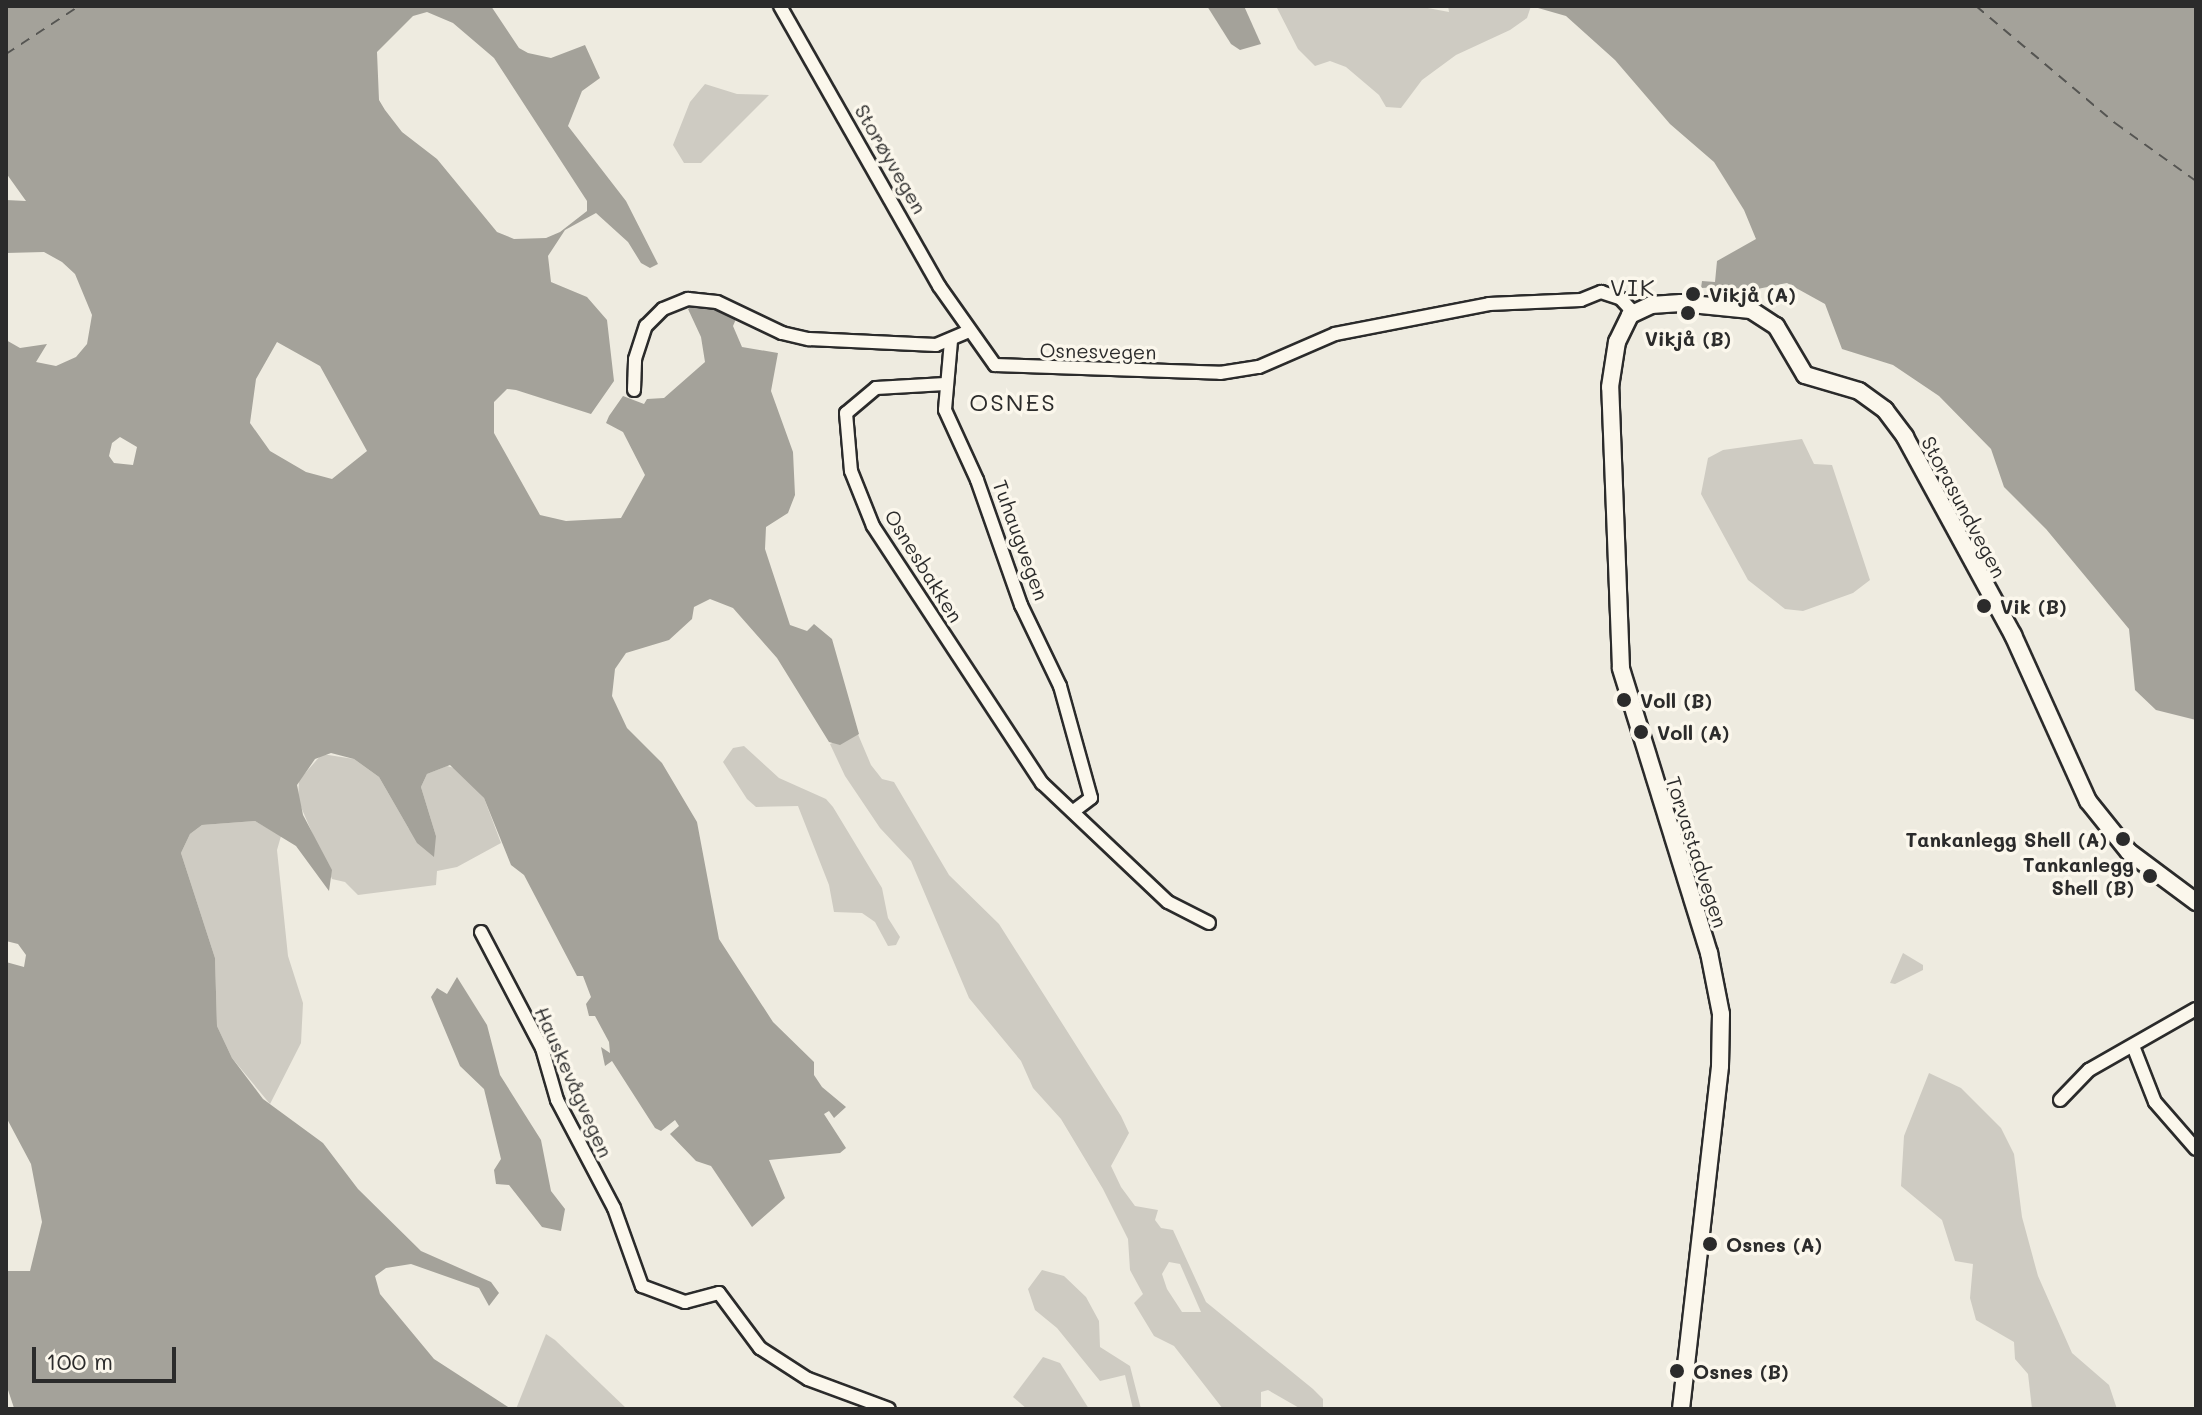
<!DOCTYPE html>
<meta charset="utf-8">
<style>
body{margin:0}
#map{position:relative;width:2202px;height:1415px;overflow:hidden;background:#eeebe0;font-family:Mali,sans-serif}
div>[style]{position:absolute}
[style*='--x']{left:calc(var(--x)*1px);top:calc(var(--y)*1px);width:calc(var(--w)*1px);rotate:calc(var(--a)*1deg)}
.green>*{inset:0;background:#cecbc2}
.water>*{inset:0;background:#a4a29a}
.ferry>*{height:2px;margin-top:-1px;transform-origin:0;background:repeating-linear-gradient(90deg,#555552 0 10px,transparent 0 18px)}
.roads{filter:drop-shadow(2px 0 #2b2b2b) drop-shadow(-2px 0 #2b2b2b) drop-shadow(0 2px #2b2b2b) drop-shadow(0 -2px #2b2b2b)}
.minor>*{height:12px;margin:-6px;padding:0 6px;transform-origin:6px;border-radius:6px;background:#fbf7ec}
.major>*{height:16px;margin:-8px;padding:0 8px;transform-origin:8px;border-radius:8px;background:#fbf7ec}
.dots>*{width:22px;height:22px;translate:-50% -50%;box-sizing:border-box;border:4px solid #fbf7ec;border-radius:50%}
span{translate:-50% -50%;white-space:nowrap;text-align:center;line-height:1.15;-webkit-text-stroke:7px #fbf7ec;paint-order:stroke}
.street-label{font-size:20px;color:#2b2b2b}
.poi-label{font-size:20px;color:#2b2b2b;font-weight:700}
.left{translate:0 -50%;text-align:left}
.right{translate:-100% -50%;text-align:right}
.quarter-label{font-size:24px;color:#2b2b2b;letter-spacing:2px}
.frame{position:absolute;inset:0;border:8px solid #2b2b2b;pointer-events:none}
.scale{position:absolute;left:32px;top:1347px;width:144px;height:36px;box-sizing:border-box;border:4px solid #2b2b2b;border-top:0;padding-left:10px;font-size:24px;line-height:28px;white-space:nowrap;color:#2b2b2b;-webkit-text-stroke:6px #fbf7ec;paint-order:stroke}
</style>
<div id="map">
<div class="green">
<i style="clip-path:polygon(1276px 6px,1417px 6px,1449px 12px,1448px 6px,1531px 6px,1527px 18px,1510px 30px,1456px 55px,1422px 80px,1401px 108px,1386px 107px,1379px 95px,1346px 67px,1330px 61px,1315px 66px,1298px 49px)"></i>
<i style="clip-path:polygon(705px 84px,737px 94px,769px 95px,701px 163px,684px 163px,673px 145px,690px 102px)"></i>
<i style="clip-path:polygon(1802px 439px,1814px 464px,1832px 465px,1870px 580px,1853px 593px,1803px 611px,1785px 609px,1748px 580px,1701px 494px,1708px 458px,1723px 450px)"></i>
<i style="clip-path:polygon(evenodd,857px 732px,871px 765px,882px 779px,894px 782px,949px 875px,999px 924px,1121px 1116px,1129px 1133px,1111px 1166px,1121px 1187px,1135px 1206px,1158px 1210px,1155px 1220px,1161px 1228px,1173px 1230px,1206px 1302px,1313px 1389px,1323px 1399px,1323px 1409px,1301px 1409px,1268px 1390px,1261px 1392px,1261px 1409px,1223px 1409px,1174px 1346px,1154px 1336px,1134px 1303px,1143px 1294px,1130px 1270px,1128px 1239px,1103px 1189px,1061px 1119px,1033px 1088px,1021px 1061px,969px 998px,911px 861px,880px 828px,845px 776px,830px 744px,857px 732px,1169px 1262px,1180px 1264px,1201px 1312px,1182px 1312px,1167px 1289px,1162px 1274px,1169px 1262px)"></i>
<i style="clip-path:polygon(744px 746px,779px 778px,826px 799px,833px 807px,882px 888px,888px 918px,900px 937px,896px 945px,888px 946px,875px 922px,862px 913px,834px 912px,829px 885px,798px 806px,756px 807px,747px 799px,723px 762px,733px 748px)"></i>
<i style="clip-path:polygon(322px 754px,354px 759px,379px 777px,409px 829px,436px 836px,421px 787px,427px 774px,447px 766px,458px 769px,484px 798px,501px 843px,457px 867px,437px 871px,436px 885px,358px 895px,345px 882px,332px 879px,298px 800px,299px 780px)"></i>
<i style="clip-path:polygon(255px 821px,281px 836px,277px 850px,288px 956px,303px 1003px,301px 1043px,270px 1104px,232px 1058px,217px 1026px,215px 958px,181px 853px,190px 834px,202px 825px)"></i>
<i style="clip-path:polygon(1903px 953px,1923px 965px,1923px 970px,1895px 984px,1890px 983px)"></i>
<i style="clip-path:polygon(1929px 1073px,1961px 1088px,2001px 1128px,2014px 1154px,2022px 1217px,2038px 1276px,2072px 1353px,2109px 1385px,2117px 1409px,2032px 1409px,2028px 1374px,2015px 1359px,2014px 1342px,1976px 1320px,1970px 1298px,1973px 1264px,1955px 1261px,1942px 1220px,1901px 1186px,1904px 1136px)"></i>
<i style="clip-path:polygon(1042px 1270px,1064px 1276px,1086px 1297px,1099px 1321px,1100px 1347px,1130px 1366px,1141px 1409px,1133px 1409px,1125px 1375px,1100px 1381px,1057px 1328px,1035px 1310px,1028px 1289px)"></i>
<i style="clip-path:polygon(546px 1334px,555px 1340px,627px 1409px,516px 1409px)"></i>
<i style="clip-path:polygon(1043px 1357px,1060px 1363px,1089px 1409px,1027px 1409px,1013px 1397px)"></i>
</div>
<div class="water">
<i style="clip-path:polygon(evenodd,6px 6px,491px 6px,519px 48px,528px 53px,551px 58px,585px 45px,600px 78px,582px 91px,568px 126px,626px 201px,658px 264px,650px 268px,641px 263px,628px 242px,596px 213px,565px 230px,548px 256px,551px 282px,587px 297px,607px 320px,614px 381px,591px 414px,516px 390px,507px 389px,494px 402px,494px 433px,540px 515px,566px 521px,621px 518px,645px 475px,623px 432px,606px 423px,609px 416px,623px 396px,644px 404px,647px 399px,664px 398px,705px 362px,701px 337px,688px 309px,692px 306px,706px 306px,736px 319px,733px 326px,742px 347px,778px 353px,771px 391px,793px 452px,795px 495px,788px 513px,766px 527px,765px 549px,790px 625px,807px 631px,814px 624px,832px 639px,859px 734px,840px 745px,829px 742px,777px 658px,733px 608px,710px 599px,694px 607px,692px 619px,669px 640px,626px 653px,615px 669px,612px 696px,627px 728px,662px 763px,697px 822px,719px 939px,773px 1022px,814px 1062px,814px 1075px,822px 1087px,846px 1107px,834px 1118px,829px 1111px,824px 1114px,846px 1148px,840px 1153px,769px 1160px,785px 1198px,752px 1227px,711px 1166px,696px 1161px,670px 1134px,679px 1126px,675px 1120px,661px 1131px,655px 1128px,612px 1061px,605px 1066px,601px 1047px,610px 1053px,609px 1042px,595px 1016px,589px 1016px,586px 1004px,591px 997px,583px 976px,577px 976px,524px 875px,511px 865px,484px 798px,450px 765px,427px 774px,421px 787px,436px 836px,434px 857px,417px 843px,379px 777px,354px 759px,331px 753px,315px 759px,297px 785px,303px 815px,332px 870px,329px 891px,296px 846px,255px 821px,202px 825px,190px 834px,181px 853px,215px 958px,217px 1026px,232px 1058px,263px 1099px,323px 1143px,358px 1189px,421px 1251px,491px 1282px,499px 1293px,489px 1306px,479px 1288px,411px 1264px,386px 1268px,375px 1276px,380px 1294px,434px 1359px,511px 1409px,14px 1408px,6px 1384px,6px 1271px,30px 1271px,42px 1222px,31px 1164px,6px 1117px,6px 962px,24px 967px,26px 955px,18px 944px,6px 941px,6px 340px,20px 348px,47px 344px,36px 362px,56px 366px,76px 357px,87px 344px,92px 315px,75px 274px,62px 262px,44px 252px,6px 253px,6px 200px,26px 201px,6px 173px,6px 6px,427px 12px,453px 23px,494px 58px,587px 201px,587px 211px,560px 232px,546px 238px,514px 239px,497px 232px,437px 159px,402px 132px,385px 110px,379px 100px,377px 52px,413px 16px,427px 12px,6px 6px,277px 342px,320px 366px,367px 451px,332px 479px,306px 472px,270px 451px,250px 423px,256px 379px,277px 342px,6px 6px,120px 437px,137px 447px,133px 465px,114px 463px,109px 456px,112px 443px,120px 437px)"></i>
<i style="clip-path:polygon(1207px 6px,1244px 6px,1261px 44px,1240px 50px,1231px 44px)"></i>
<i style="clip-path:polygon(1531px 6px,2196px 6px,2196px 720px,2156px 710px,2135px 690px,2129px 629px,2046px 529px,2004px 487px,1991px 449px,1939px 396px,1893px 365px,1842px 349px,1825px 304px,1787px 283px,1722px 296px,1721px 287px,1701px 288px,1702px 281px,1715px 282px,1717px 261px,1756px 239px,1744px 210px,1714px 162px,1670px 124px,1615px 60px,1566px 16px)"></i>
<i style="clip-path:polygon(457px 977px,487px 1025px,500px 1075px,541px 1140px,551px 1191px,565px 1209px,561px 1231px,542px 1227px,509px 1185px,496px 1184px,494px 1170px,501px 1159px,484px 1089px,460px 1066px,431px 997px,437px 988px,447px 994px)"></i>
</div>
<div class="ferry">
<i style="--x:1976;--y:6;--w:182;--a:40.1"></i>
<i style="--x:2115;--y:123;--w:100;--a:35.6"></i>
<i style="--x:6;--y:54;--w:87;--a:-33.3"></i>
</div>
<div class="roads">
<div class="minor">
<i style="--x:780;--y:6;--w:322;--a:60.4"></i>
<i style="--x:939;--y:286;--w:97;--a:54.7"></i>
<i style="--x:995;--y:365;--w:225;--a:2"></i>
<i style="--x:1220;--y:373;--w:39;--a:-9"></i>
<i style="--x:1259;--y:367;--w:83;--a:-23.5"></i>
<i style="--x:1335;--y:334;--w:157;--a:-11"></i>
<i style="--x:1489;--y:304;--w:92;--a:-2.5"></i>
<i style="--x:1581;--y:300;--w:22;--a:-22"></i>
<i style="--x:1601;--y:292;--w:20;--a:18"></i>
<i style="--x:1620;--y:298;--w:19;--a:47"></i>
<i style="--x:951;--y:341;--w:69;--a:95"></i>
<i style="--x:945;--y:410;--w:77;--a:65.4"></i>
<i style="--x:977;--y:480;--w:133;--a:70.6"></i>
<i style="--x:1021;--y:605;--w:90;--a:64.3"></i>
<i style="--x:1060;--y:686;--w:116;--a:74.5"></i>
<i style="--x:1091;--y:798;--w:21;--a:143"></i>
<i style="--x:945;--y:384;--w:69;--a:176.7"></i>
<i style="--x:876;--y:388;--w:39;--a:140"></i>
<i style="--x:846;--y:413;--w:58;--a:85.1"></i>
<i style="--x:851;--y:471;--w:59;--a:68.2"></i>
<i style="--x:873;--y:526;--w:308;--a:56.7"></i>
<i style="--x:1042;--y:783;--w:173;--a:43.4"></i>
<i style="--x:1168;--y:902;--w:46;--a:27.1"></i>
<i style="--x:634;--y:390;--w:31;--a:-88"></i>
<i style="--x:635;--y:359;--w:35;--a:-72"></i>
<i style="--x:646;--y:326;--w:24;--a:-45"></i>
<i style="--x:663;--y:309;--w:27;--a:-22"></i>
<i style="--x:688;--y:299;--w:29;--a:6"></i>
<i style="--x:717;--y:302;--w:72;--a:25.5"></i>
<i style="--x:782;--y:333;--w:28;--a:13"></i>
<i style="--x:809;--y:339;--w:127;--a:2.7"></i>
<i style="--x:936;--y:345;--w:36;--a:-23"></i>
<i style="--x:481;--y:932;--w:131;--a:62.3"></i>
<i style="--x:542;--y:1048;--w:54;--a:73.9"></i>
<i style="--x:557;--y:1100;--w:122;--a:62.2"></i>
<i style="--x:614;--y:1208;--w:83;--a:70.3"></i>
<i style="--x:642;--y:1286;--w:46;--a:20.4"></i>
<i style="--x:685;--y:1302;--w:35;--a:-15"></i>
<i style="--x:719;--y:1293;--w:69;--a:53.3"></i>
<i style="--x:760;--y:1348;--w:57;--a:32.9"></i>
<i style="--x:808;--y:1379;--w:86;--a:20.3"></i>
<i style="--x:2133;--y:1046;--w:60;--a:68.6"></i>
<i style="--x:2155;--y:1102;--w:62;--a:48.9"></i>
<i style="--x:2060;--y:1100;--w:42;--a:-46"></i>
<i style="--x:2089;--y:1070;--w:123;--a:-29.7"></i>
</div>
<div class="major">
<i style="--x:1681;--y:1409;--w:345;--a:-83.5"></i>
<i style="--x:1720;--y:1066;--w:52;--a:-88.9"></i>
<i style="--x:1721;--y:1014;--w:62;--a:-101.1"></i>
<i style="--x:1709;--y:953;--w:298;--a:-107.2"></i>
<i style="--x:1621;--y:668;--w:281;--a:-92.2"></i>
<i style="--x:1610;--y:387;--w:46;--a:-81.2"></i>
<i style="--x:1617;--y:342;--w:30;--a:-64"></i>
<i style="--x:1630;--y:315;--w:23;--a:-25"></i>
<i style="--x:1651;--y:305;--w:30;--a:-4"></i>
<i style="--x:1681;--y:303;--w:70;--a:5.7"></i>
<i style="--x:1751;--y:310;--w:30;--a:33"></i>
<i style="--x:1776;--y:326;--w:57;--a:59.4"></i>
<i style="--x:1805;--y:375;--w:56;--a:16.5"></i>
<i style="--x:1859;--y:391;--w:32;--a:36"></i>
<i style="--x:1885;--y:410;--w:34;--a:53"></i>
<i style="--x:1905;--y:437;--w:226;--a:61.4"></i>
<i style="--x:2013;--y:635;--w:182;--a:65.7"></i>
<i style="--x:2088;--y:801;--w:65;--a:51.2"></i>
<i style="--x:2129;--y:852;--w:84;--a:36.7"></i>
</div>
</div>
<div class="dots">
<i style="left:1693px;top:294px;background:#2b2b2b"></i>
<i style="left:1688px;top:313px;background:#2b2b2b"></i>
<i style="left:1984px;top:606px;background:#2b2b2b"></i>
<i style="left:1624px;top:700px;background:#2b2b2b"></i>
<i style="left:1641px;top:732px;background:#2b2b2b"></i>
<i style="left:2123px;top:839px;background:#2b2b2b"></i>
<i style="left:2150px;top:876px;background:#2b2b2b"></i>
<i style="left:1710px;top:1244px;background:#2b2b2b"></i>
<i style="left:1677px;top:1371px;background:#2b2b2b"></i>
</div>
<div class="street-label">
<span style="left:891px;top:159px;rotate:60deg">Storøyvegen</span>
<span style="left:1098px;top:351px;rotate:1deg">Osnesvegen</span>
<span style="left:1964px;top:507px;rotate:62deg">Storasundvegen</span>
<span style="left:1021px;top:540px;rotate:70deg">Tuhaugvegen</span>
<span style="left:924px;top:566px;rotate:58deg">Osnesbakken</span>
<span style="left:1697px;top:852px;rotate:72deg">Torvastadvegen</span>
<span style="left:574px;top:1082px;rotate:66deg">Hauskevågvegen</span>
</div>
<div class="poi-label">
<span class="left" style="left:1709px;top:294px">Vikjå (A)</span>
<span style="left:1688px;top:338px">Vikjå (B)</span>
<span class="left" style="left:2000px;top:606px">Vik (B)</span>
<span class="left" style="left:1640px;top:700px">Voll (B)</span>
<span class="left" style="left:1657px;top:732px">Voll (A)</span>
<span class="right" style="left:2107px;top:839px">Tankanlegg Shell (A)</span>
<span class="right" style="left:2134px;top:876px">Tankanlegg<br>Shell (B)</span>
<span class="left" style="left:1726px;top:1244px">Osnes (A)</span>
<span class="left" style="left:1693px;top:1371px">Osnes (B)</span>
</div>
<div class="quarter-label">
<span style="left:1633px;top:287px">VIK</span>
<span style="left:1013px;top:402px">OSNES</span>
</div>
<div class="frame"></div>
<div class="scale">100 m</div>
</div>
